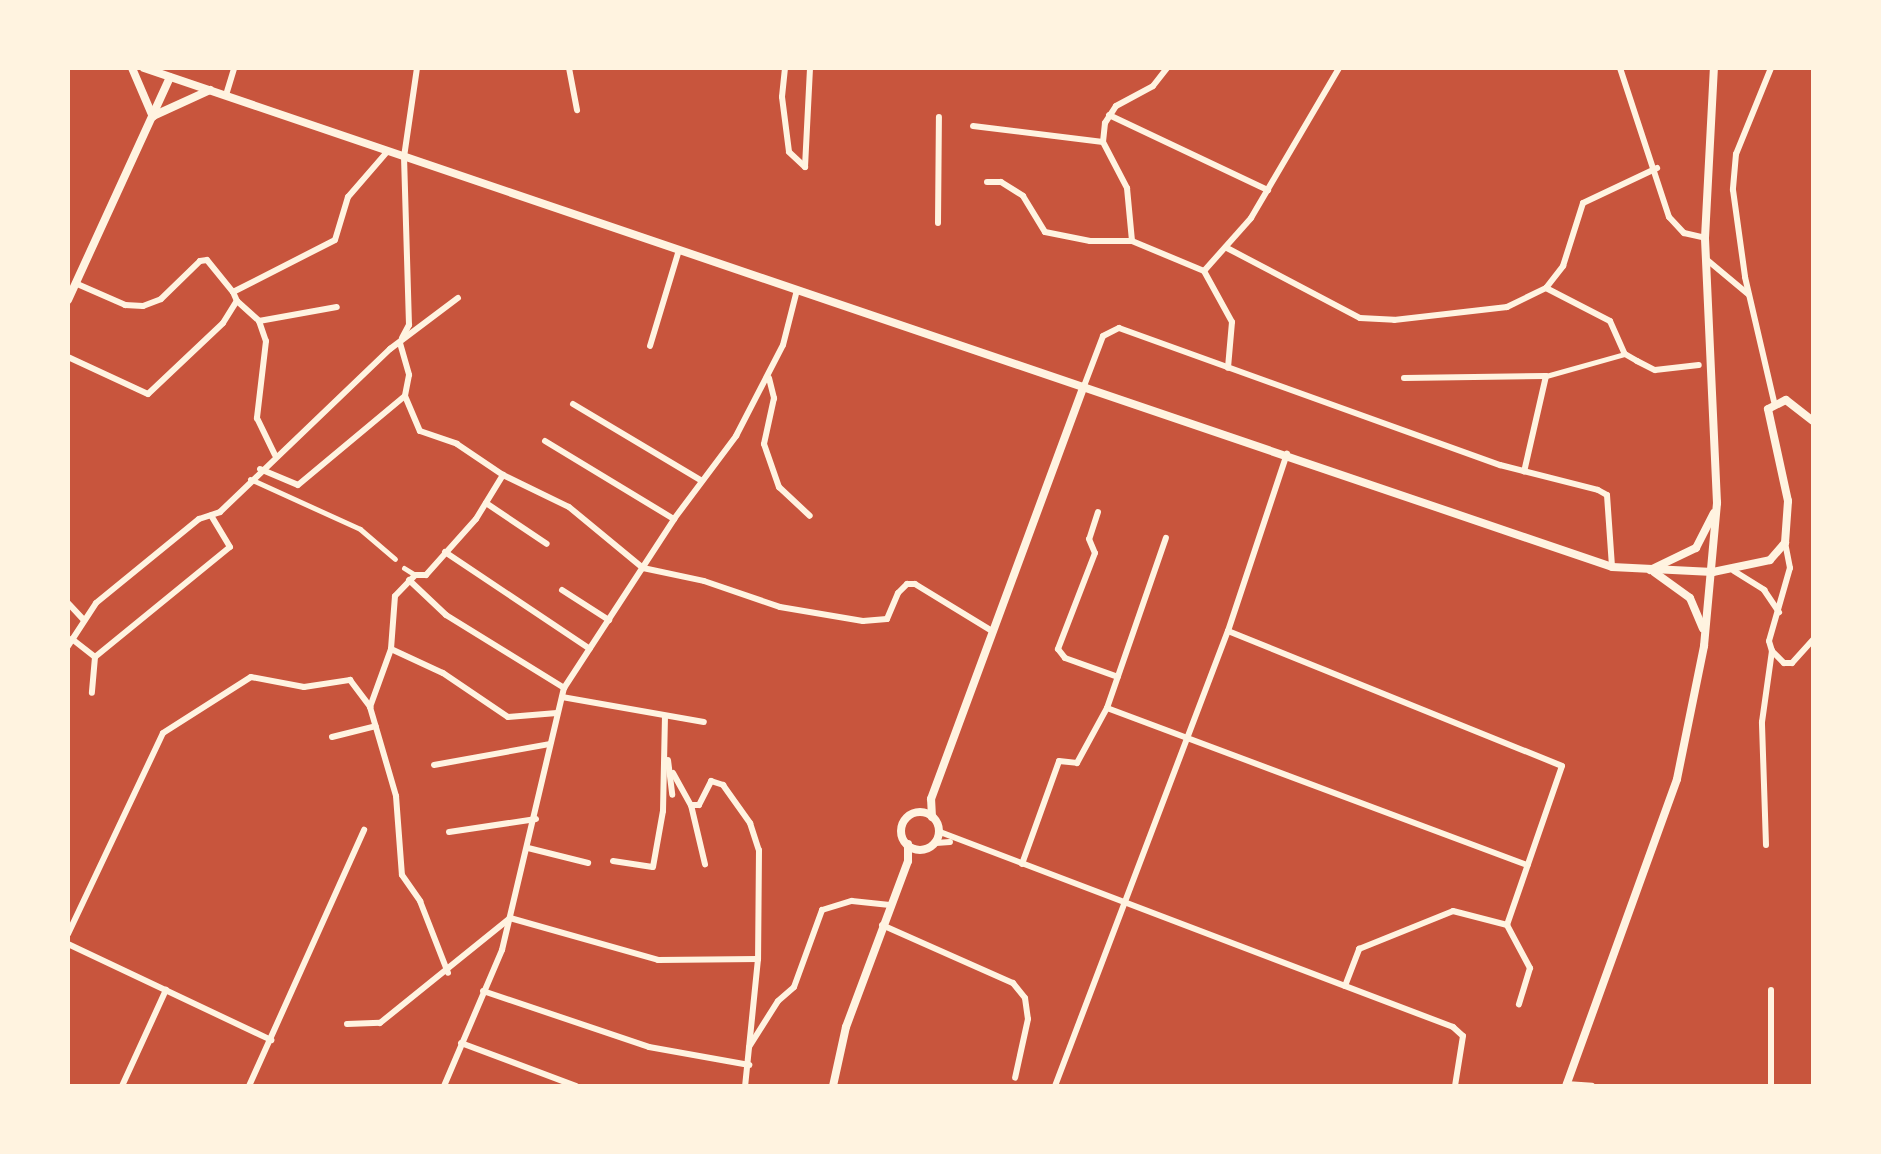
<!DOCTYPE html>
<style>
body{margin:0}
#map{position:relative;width:1881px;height:1154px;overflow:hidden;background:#c8553d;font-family:"Alegreya Sans",sans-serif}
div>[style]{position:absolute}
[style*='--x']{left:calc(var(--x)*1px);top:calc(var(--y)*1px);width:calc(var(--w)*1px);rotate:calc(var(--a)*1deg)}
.pedestrian>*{height:5px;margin:-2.5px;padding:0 2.5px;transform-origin:2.5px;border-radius:2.5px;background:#fff3e0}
.minor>*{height:6px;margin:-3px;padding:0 3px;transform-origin:3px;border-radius:3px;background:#fff3e0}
.tertiary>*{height:8px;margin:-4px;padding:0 4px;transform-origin:4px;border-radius:4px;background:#fff3e0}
.tertiary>.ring{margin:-4px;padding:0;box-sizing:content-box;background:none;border:8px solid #fff3e0;border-radius:50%}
span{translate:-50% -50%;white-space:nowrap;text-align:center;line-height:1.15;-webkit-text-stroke:6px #fff3e0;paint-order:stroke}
.frame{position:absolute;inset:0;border:70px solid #fff3e0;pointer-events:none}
</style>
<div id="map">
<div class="pedestrian">
<i style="--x:1546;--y:376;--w:82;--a:-15.6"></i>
<i style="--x:250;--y:479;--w:121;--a:24.4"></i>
<i style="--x:360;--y:529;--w:46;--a:40.6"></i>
<i style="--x:404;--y:568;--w:13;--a:32"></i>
</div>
<div class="minor">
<i style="--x:569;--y:68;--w:43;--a:79.2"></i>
<i style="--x:785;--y:68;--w:29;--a:96"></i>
<i style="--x:782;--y:97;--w:55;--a:82.7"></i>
<i style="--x:789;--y:152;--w:22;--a:43"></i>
<i style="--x:1620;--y:68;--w:157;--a:71.8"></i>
<i style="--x:1669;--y:217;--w:22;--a:47"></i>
<i style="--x:1684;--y:233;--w:22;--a:13"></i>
<i style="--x:1771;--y:68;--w:93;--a:112.1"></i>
<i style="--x:1736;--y:154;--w:36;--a:95"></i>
<i style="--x:1733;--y:190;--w:88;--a:82.1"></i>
<i style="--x:1745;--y:277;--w:128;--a:76.9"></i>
<i style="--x:226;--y:95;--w:28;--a:-73"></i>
<i style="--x:1109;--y:115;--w:176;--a:25.3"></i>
<i style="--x:973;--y:126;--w:131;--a:7"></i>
<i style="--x:1103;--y:142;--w:19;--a:-84"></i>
<i style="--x:1105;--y:123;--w:20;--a:-57"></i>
<i style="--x:1116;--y:106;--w:42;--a:-28.4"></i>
<i style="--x:1153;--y:86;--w:23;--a:-52"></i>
<i style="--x:1103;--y:142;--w:52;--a:62.4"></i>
<i style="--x:1127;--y:188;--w:53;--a:84.6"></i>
<i style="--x:805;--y:167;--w:99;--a:-87.1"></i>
<i style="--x:987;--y:182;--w:14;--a:0"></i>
<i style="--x:1001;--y:182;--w:26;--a:32"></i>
<i style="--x:1023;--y:196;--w:42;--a:58.6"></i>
<i style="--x:1045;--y:232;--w:46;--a:11.3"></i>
<i style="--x:1090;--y:241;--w:42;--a:0"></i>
<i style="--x:1132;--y:241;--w:78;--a:22.6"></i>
<i style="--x:1204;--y:271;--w:58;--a:61.2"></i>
<i style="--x:1232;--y:322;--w:46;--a:95"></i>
<i style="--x:938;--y:223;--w:106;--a:-89.5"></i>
<i style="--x:1227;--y:248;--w:150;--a:27.8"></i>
<i style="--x:1360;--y:318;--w:34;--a:3"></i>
<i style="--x:1394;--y:320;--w:114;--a:-6.6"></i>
<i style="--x:1507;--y:307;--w:43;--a:-26"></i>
<i style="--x:1546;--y:288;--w:28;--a:-52"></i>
<i style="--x:1563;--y:266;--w:66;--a:-72.4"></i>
<i style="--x:1583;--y:203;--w:82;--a:-25.3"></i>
<i style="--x:1706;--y:259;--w:55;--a:39.8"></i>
<i style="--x:1204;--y:271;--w:71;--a:-48.4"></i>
<i style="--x:1251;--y:218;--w:174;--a:-59.6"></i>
<i style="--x:75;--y:283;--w:55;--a:23.7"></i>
<i style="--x:125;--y:305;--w:18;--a:3"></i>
<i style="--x:143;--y:306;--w:19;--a:-21"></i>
<i style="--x:161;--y:299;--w:54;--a:-44.3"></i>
<i style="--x:200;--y:261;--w:7;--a:-8"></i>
<i style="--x:207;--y:260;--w:41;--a:50.9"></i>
<i style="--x:1546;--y:288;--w:72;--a:27.3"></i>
<i style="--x:1610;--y:321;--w:36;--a:66"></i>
<i style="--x:1625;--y:354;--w:14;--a:30"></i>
<i style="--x:1637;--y:361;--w:20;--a:27"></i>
<i style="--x:1655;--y:370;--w:44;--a:-6.5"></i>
<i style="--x:237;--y:301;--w:30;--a:42"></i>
<i style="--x:259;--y:321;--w:21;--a:71"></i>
<i style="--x:266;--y:341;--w:78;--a:96.7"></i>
<i style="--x:257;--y:418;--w:41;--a:64.1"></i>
<i style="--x:259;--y:321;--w:79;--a:-10.2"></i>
<i style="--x:402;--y:338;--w:15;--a:-62"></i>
<i style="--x:409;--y:325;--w:168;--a:-91.7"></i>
<i style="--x:404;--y:157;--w:90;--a:-81.7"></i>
<i style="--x:400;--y:343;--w:33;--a:74"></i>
<i style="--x:409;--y:375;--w:21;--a:101"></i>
<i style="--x:405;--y:396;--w:38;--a:67"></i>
<i style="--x:420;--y:431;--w:39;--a:19"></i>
<i style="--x:457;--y:444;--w:55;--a:34"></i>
<i style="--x:503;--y:475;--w:73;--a:25.9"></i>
<i style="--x:569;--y:507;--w:96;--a:39.5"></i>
<i style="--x:643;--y:568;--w:62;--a:12"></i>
<i style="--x:704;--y:581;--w:80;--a:18.9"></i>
<i style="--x:780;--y:607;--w:84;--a:9.6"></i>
<i style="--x:863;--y:621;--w:24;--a:-5"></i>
<i style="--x:887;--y:619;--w:28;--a:-67"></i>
<i style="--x:898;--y:593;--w:13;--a:-45"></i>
<i style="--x:907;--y:584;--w:8;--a:0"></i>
<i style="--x:915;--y:584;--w:90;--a:31.4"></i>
<i style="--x:650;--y:346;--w:100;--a:-73.2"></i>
<i style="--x:68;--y:357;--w:88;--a:24.8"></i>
<i style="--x:148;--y:394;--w:103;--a:-43.4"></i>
<i style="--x:223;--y:323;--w:26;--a:-58"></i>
<i style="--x:237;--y:301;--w:10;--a:-114"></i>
<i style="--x:233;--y:292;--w:114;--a:-27"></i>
<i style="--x:335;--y:240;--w:45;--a:-73.2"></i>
<i style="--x:348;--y:197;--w:60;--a:-49.1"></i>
<i style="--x:769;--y:378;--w:21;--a:76"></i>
<i style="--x:774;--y:398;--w:47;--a:102.3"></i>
<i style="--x:764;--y:444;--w:46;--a:70.8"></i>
<i style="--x:779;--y:487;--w:42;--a:43.1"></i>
<i style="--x:1404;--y:378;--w:142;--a:-0.8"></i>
<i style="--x:1546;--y:376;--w:98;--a:102.9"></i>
<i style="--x:1084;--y:386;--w:53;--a:-69.2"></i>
<i style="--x:1103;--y:336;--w:18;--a:-27"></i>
<i style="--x:1119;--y:328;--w:405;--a:19.8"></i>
<i style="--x:1500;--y:465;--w:101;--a:14.3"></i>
<i style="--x:1598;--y:490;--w:10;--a:29"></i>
<i style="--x:1607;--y:495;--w:72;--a:86"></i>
<i style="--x:573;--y:404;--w:150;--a:30.8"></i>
<i style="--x:545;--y:441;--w:151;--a:31.2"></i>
<i style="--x:260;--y:469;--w:41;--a:22.8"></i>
<i style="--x:298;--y:485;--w:139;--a:-39.8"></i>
<i style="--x:486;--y:503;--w:73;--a:33.9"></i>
<i style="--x:1098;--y:512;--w:28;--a:108"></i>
<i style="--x:1089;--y:539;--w:15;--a:67"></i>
<i style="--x:1095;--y:553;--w:103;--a:111.1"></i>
<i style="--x:1058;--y:649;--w:11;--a:52"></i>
<i style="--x:1065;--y:658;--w:56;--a:19.7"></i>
<i style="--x:445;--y:552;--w:174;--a:33.8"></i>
<i style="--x:1734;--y:571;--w:36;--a:32"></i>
<i style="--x:1764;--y:590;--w:27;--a:56"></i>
<i style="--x:409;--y:580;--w:51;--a:43.4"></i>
<i style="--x:446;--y:615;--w:139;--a:31.7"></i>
<i style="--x:562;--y:590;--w:56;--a:32.6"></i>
<i style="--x:68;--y:603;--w:22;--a:47"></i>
<i style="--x:1228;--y:631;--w:360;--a:22"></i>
<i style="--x:1562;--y:766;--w:168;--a:109.1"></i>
<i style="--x:72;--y:639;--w:29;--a:38"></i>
<i style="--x:95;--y:657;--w:36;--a:95"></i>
<i style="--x:68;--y:646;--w:51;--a:-56.9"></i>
<i style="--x:96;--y:603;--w:133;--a:-39.2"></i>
<i style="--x:199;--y:519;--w:22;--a:-18"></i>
<i style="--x:220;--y:512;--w:236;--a:-43.8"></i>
<i style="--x:390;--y:349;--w:85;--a:-36.9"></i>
<i style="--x:391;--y:649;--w:57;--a:24.8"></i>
<i style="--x:443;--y:673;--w:78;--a:34.1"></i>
<i style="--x:508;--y:717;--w:49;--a:-4.7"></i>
<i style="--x:1772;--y:651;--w:17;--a:45"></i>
<i style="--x:1784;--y:663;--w:8;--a:0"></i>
<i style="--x:1792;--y:663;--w:31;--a:-48"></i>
<i style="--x:95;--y:657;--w:174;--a:-39.2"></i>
<i style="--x:230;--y:547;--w:37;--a:-121"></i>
<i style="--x:562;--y:697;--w:144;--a:10"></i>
<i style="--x:370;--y:707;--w:62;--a:-70.1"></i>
<i style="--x:391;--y:649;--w:53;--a:-85.7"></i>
<i style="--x:395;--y:596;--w:29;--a:-46"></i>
<i style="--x:415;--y:575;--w:11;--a:0"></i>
<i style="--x:426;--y:575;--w:75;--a:-48.2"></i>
<i style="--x:476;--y:519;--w:52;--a:-58.5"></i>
<i style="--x:370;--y:707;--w:93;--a:73.7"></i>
<i style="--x:396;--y:796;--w:79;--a:85.7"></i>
<i style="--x:402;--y:875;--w:32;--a:55"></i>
<i style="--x:420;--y:901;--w:77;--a:68.7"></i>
<i style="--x:1107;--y:708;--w:449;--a:20.5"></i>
<i style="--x:332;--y:737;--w:45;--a:-14"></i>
<i style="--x:668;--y:760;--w:35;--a:83"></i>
<i style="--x:434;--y:765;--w:117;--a:-10.3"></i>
<i style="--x:673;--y:773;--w:37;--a:61"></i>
<i style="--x:691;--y:805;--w:61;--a:76.7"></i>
<i style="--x:691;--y:805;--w:8;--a:0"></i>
<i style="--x:699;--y:805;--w:27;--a:-63"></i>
<i style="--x:711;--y:781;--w:13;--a:18"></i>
<i style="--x:723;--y:785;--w:47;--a:54.6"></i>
<i style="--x:750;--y:823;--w:28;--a:72"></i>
<i style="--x:759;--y:850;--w:109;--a:90.5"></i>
<i style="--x:758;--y:959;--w:128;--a:95.8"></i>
<i style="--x:449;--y:832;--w:88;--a:-8.5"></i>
<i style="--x:940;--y:832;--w:549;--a:20.81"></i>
<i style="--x:1453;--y:1027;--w:13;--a:42"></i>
<i style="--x:1463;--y:1036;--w:51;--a:99.1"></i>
<i style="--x:936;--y:843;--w:14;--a:-4"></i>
<i style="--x:1766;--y:845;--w:123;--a:-91.9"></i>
<i style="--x:1762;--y:722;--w:72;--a:-82"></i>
<i style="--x:1772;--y:651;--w:10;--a:-107"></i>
<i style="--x:1769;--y:641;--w:76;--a:-74"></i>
<i style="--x:1790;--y:568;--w:25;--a:-101"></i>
<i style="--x:528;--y:848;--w:62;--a:14"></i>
<i style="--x:613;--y:861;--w:40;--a:8.5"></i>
<i style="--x:653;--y:867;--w:57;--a:-79.9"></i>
<i style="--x:663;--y:811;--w:95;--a:-88.8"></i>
<i style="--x:1022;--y:864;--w:109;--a:-70.2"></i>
<i style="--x:1059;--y:761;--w:18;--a:6"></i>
<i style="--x:1077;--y:763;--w:63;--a:-61.4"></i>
<i style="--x:1107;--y:708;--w:180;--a:-70.9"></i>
<i style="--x:882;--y:925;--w:143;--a:23.9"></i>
<i style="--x:1013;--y:983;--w:19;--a:51"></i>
<i style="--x:1025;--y:998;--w:21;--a:82"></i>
<i style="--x:1028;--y:1019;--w:60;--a:102.4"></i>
<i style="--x:68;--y:934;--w:222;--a:-64.7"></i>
<i style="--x:163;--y:733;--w:104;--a:-32.5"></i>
<i style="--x:251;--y:677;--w:54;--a:10.7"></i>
<i style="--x:304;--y:687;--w:47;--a:-8.7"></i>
<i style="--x:350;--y:680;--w:34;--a:53"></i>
<i style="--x:68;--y:944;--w:225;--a:25.3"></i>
<i style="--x:1345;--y:986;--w:40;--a:-69"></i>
<i style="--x:1359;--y:949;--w:101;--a:-22"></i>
<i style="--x:1453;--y:911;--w:56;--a:14.5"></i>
<i style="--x:1507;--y:925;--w:49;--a:61.9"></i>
<i style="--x:1530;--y:968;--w:38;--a:107"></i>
<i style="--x:483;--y:991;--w:175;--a:18.6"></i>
<i style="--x:649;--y:1047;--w:102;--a:10.2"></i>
<i style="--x:347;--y:1024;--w:33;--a:-2"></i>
<i style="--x:380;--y:1023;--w:167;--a:-38.9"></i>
<i style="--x:510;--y:918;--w:154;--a:15.8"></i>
<i style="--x:658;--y:960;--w:100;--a:-0.6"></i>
<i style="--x:461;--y:1043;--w:123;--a:20.5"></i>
<i style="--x:749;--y:1047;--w:54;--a:-57.8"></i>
<i style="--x:778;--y:1001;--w:21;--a:-41"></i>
<i style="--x:794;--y:987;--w:82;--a:-70"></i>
<i style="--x:822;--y:910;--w:31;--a:-17"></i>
<i style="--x:852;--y:901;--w:38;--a:6"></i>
<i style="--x:1566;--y:1084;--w:26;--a:4"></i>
<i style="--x:122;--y:1086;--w:106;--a:-65.4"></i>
<i style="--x:249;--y:1086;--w:281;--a:-65.8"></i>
<i style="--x:444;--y:1086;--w:148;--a:-66.9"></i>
<i style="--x:502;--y:950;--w:269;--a:-76.7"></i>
<i style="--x:564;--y:688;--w:202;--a:-56.9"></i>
<i style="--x:674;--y:519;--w:104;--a:-53.2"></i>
<i style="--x:736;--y:436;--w:102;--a:-62.7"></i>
<i style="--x:783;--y:345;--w:57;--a:-75.7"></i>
<i style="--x:1055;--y:1086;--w:487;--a:-69.2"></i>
<i style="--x:1228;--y:631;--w:187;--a:-71.6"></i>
<i style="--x:1771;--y:1086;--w:96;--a:-90"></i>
</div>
<div class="tertiary">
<i style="--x:132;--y:68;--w:53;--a:66.8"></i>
<i style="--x:144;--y:68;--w:1550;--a:18.77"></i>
<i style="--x:1612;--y:567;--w:101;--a:2.8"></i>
<i style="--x:1713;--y:572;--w:58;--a:-11.9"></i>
<i style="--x:1770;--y:560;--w:23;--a:-49"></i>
<i style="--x:1785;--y:543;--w:42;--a:-85.9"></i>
<i style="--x:1788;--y:501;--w:94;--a:-102.3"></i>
<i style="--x:1768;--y:409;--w:20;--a:-27"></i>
<i style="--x:1786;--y:400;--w:34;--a:38"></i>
<i style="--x:153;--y:116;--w:63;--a:-24.5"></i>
<i style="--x:68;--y:300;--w:245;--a:-65.4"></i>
<i style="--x:1650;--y:570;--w:51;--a:-25.6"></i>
<i style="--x:1696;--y:548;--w:39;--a:-63"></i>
<i style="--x:1654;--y:572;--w:44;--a:35.8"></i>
<i style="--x:1690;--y:598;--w:33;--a:67"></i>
<i class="ring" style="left:901px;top:812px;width:30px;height:30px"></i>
<i style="--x:932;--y:817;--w:18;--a:-93"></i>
<i style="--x:931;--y:799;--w:440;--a:-69.7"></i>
<i style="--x:833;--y:1086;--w:60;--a:-77.6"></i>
<i style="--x:846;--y:1027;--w:177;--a:-69.5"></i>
<i style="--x:908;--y:861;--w:17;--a:-90"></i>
<i style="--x:1566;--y:1086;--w:326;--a:-70.1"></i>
<i style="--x:1677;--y:779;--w:136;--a:-78.5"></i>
<i style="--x:1704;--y:646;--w:144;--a:-84.8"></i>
<i style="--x:1717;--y:503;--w:265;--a:-92.6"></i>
<i style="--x:1705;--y:238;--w:170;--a:-87"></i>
</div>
<div class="frame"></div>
</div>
